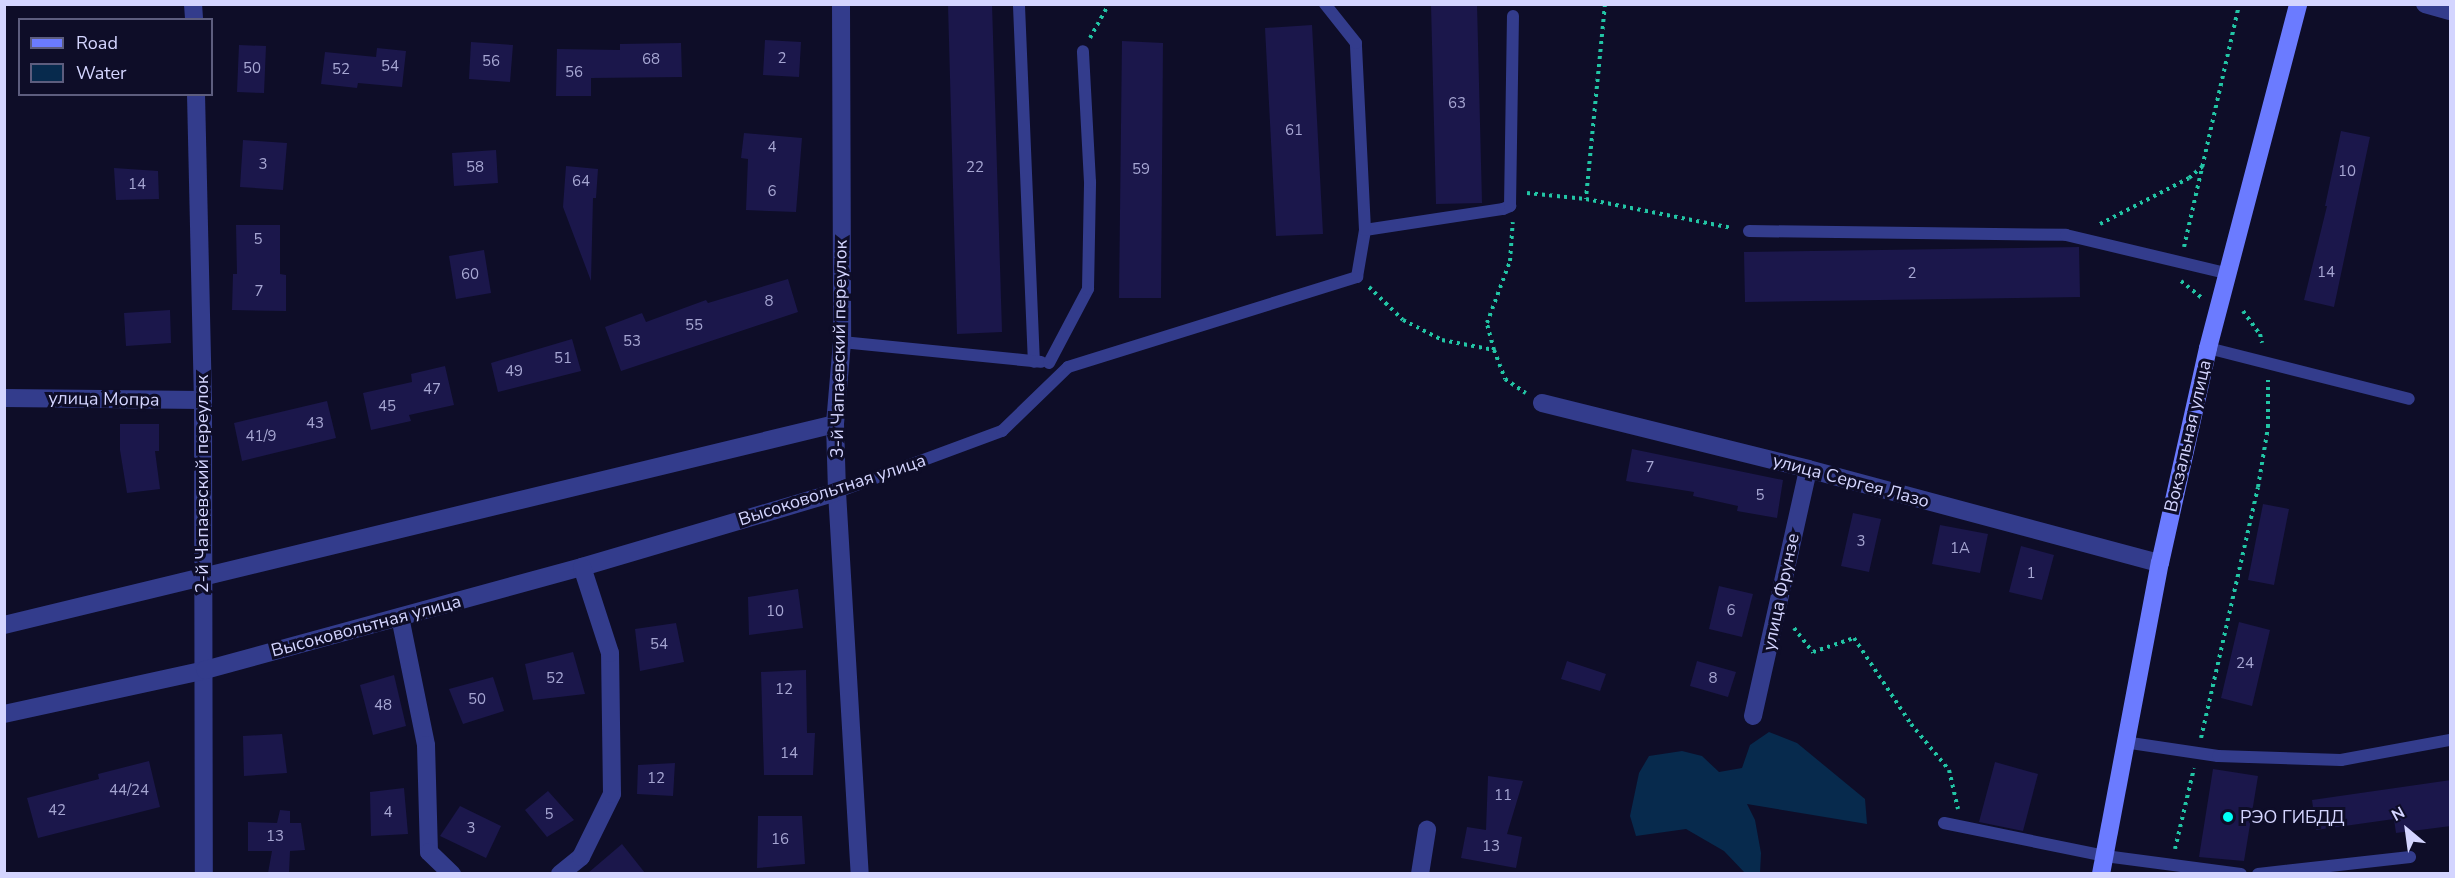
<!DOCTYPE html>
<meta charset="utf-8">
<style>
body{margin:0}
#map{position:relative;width:2455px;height:878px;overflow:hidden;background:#0e0d28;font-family:"Nunito Sans",sans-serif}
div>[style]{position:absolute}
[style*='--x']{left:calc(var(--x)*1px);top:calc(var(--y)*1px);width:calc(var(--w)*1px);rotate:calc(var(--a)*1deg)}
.water>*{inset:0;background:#072a4d}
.building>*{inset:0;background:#1b174b}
.path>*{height:4px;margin-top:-2px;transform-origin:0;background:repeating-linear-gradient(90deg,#22c5a5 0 3px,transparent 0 7.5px)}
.lane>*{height:12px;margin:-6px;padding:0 6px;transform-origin:6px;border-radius:6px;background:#333c8c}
.street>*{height:18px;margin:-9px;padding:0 9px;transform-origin:9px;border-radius:9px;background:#333c8c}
.secondary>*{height:18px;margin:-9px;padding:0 9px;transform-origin:9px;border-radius:9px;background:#6b7bff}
.dots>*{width:16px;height:16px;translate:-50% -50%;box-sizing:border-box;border:3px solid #0e0d28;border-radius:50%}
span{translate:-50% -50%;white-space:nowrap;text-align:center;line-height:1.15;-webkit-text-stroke:6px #0e0d28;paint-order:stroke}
.number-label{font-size:15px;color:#a6a6d2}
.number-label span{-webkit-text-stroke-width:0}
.street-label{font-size:18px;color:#d4d5ff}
.poi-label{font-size:18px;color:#d4d5ff}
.left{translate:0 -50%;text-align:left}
.frame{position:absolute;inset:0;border:6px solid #d4d5ff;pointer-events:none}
.legend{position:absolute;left:18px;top:18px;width:195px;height:78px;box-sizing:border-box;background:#0e0d28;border:2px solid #5d5d7e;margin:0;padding:8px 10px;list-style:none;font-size:18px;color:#d4d5ff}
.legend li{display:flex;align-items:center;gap:12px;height:30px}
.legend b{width:30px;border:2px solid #5d5d7e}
.north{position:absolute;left:2377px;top:800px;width:60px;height:60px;-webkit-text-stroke:4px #0e0d28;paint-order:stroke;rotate:331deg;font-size:16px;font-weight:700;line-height:24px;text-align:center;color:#d4d5ff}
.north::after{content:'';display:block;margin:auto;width:21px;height:27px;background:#d4d5ff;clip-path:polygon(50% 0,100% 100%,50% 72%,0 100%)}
</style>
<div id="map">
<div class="water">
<i style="clip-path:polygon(1769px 732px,1797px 743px,1865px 799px,1867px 824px,1747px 804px,1755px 820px,1761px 853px,1760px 873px,1745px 873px,1724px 851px,1686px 829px,1636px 836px,1630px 816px,1639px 773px,1649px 756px,1682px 751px,1702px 756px,1719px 772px,1742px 768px,1750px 745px)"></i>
</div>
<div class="building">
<i style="clip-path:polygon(948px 4px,992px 4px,1002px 332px,957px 334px)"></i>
<i style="clip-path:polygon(1431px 4px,1477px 4px,1482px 203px,1436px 204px)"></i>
<i style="clip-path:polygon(1312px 25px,1323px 234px,1276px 236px,1265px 28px)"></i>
<i style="clip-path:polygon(765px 40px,801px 42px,799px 77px,763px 75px)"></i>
<i style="clip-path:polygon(1122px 41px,1163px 43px,1161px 298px,1119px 298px)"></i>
<i style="clip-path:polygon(471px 42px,513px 45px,510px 82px,469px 79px)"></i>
<i style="clip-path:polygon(681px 43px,682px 77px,591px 78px,591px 96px,556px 96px,557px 49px,620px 50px,620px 44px)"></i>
<i style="clip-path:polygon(239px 45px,266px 46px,264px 93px,237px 92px)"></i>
<i style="clip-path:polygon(377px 48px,406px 51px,402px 87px,358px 83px,357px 88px,321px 84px,325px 52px,376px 57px)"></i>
<i style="clip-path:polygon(2341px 131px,2370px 137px,2334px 307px,2304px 300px,2327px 206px,2325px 206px)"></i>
<i style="clip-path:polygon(744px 133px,802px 138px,796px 212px,746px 210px,748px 159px,741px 158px)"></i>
<i style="clip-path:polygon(243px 140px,287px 143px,283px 190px,240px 187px)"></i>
<i style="clip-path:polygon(496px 150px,498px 183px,454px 186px,452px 153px)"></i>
<i style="clip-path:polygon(566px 166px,598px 169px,596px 198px,593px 198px,591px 281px,563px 207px)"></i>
<i style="clip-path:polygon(114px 168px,158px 171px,159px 199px,116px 200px)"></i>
<i style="clip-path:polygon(236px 225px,280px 225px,280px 274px,286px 275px,286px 311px,232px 310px,233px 274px,237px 274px)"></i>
<i style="clip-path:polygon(2079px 247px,2080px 297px,1745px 302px,1744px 252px)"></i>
<i style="clip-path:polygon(484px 250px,491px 293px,456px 299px,449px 256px)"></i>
<i style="clip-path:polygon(788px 279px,798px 312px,621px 371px,605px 327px,642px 313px,646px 322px,706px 300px,708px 303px)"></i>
<i style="clip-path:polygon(170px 310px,171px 343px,126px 346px,124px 313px)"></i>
<i style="clip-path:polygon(572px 339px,581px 371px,498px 392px,491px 363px)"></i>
<i style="clip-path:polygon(445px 366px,454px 405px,409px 415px,411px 421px,371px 430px,363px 393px,412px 382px,411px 374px)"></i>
<i style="clip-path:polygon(327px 401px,336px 438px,242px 461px,234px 423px)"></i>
<i style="clip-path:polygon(120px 424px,159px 424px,159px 451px,155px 451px,160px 489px,127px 493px,120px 450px)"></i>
<i style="clip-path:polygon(1632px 449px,1783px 480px,1777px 518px,1737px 511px,1738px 506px,1693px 496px,1694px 492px,1626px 481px)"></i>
<i style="clip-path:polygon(2263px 504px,2289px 509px,2274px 585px,2248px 580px)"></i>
<i style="clip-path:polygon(1853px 513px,1881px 519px,1869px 572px,1841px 566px)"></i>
<i style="clip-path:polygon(1940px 525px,1988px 534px,1980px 573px,1932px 564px)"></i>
<i style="clip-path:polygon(2021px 546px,2054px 555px,2042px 600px,2009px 592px)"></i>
<i style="clip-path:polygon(1719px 586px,1753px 594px,1742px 637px,1709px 629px)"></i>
<i style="clip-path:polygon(798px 589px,803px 628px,749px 635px,748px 597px)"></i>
<i style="clip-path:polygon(2239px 622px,2270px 630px,2252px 706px,2221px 698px)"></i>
<i style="clip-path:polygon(676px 623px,684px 662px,640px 671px,635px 629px)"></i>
<i style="clip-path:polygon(573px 652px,585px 694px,533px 700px,525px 664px)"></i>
<i style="clip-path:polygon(1567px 661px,1606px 674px,1600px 691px,1561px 679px)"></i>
<i style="clip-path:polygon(1697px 661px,1736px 672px,1728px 697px,1690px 686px)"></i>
<i style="clip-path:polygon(806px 670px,807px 733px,815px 733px,813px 775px,764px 775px,761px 672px)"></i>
<i style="clip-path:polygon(394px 675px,406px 726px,373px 735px,360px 685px)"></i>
<i style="clip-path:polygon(493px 677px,504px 711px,463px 724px,449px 689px)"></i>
<i style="clip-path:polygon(282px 734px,287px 773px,244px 776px,243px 736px)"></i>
<i style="clip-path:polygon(149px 761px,160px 807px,38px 838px,27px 798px,99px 779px,98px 774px)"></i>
<i style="clip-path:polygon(1995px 762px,2038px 774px,2023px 831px,1979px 822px)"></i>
<i style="clip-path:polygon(675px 763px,673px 796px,637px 794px,638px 765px)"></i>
<i style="clip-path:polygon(2213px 769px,2258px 776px,2244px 861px,2199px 857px)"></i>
<i style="clip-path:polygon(1488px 776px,1523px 781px,1507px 834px,1522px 837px,1516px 868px,1461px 858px,1467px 827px,1486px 830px)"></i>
<i style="clip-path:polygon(2451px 780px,2451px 826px,2396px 833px,2394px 819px,2316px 830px,2312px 800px)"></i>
<i style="clip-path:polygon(404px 788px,408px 834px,371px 836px,370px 792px)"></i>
<i style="clip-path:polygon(548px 791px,574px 820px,547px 837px,525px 810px)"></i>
<i style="clip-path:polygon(460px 806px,501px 826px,486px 858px,440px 836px)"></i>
<i style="clip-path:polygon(280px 810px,290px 811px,290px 823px,301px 823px,305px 850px,290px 851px,289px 873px,268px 873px,272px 851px,248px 851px,248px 822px,277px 823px)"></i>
<i style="clip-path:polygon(758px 816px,802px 816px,805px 864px,757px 868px)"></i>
<i style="clip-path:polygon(622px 844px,645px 873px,588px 873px)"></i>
</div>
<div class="path">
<i style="--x:1605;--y:4;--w:196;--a:95.6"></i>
<i style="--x:1586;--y:199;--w:149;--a:11.2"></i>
<i style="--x:1090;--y:38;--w:39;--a:-61"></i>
<i style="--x:1527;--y:193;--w:59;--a:5.8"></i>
<i style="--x:2100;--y:224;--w:100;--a:-27.3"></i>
<i style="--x:2189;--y:178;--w:18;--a:-41"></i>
<i style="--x:2184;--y:247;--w:249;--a:-77.2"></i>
<i style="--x:2181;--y:281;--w:26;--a:39"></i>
<i style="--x:1369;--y:287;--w:47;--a:44.1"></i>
<i style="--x:1403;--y:320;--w:44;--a:27.1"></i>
<i style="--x:1442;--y:340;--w:53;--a:10.9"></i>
<i style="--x:1494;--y:350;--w:31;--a:69"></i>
<i style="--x:1505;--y:379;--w:25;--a:34"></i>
<i style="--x:2243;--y:311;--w:29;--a:54"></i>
<i style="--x:2260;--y:334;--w:9;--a:77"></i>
<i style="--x:1494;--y:350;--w:28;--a:-105"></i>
<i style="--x:1487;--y:323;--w:66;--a:-69.6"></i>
<i style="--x:1510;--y:261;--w:39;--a:-86"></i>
<i style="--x:1794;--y:628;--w:31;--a:52"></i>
<i style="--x:1813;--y:652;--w:43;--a:-18.9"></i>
<i style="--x:1854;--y:638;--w:103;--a:56.5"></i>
<i style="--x:1911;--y:724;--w:60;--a:50.4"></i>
<i style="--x:1949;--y:770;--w:40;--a:77"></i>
<i style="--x:2201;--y:738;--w:257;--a:-77.2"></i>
<i style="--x:2258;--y:487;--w:61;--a:-80.5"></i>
<i style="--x:2268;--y:427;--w:47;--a:-90"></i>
<i style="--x:2175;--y:849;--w:83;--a:-76.8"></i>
</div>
<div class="lane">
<i style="--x:1019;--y:6;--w:356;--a:87.6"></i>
<i style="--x:1365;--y:230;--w:140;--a:-8.7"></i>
<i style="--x:1503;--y:209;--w:8;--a:-23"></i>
<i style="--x:1510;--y:206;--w:190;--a:-89.1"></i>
<i style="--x:1749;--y:231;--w:317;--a:0.7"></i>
<i style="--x:2066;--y:235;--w:164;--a:13.4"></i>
<i style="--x:842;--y:342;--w:200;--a:5.7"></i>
<i style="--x:2208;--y:348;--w:207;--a:14.2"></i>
<i style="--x:1049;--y:363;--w:84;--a:-62.2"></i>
<i style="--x:1088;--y:289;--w:107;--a:-88.9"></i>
<i style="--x:1090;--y:182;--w:131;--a:-93.1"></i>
<i style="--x:837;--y:492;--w:176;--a:-20.3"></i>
<i style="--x:1002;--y:431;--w:92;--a:-44.1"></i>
<i style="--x:1068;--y:367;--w:303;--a:-17.3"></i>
<i style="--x:1357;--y:277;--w:48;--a:-80.3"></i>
<i style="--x:1365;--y:230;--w:187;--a:-92.8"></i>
<i style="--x:1356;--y:43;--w:50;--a:-128.5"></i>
<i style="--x:2124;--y:742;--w:95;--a:8.5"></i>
<i style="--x:2218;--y:756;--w:123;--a:1.9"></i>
<i style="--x:2341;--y:760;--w:111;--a:-10.4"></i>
<i style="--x:1944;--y:823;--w:164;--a:11.6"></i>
<i style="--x:2105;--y:856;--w:137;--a:7.5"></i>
<i style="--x:2258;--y:874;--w:153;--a:-6.4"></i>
</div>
<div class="street">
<i style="--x:193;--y:4;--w:16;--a:86"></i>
<i style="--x:841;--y:4;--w:338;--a:89.8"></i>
<i style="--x:842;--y:342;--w:82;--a:94.9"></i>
<i style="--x:835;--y:424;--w:68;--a:88.3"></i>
<i style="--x:837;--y:492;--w:383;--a:86.6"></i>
<i style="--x:2425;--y:4;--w:26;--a:16"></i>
<i style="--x:196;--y:94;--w:306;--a:88.7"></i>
<i style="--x:203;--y:400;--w:474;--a:89.9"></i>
<i style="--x:4;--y:398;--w:199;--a:0.6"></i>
<i style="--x:1542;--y:403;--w:274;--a:13.9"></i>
<i style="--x:1808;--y:469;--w:364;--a:15"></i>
<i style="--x:400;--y:617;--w:131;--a:78.5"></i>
<i style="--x:426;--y:745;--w:107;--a:88.4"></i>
<i style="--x:429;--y:852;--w:32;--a:44"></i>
<i style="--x:4;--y:625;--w:855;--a:-13.6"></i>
<i style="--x:4;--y:714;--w:206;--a:-12.3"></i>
<i style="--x:205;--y:670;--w:391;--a:-15.3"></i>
<i style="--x:582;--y:567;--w:266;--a:-16.4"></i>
<i style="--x:1753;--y:716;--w:253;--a:-77.4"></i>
<i style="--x:560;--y:874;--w:27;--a:-39"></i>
<i style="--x:581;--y:857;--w:70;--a:-63.8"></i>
<i style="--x:612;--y:794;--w:141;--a:-90.8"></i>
<i style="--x:610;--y:653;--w:90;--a:-108"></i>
<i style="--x:1420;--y:874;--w:45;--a:-81"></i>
</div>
<div class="secondary">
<i style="--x:2101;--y:874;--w:317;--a:-79.3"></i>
<i style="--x:2160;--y:563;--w:220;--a:-77.4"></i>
<i style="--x:2208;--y:348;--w:356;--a:-75.3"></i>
</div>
<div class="dots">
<i style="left:2228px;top:817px;background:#00fff6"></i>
</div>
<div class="number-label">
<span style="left:782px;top:59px">2</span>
<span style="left:651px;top:60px">68</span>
<span style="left:491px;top:62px">56</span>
<span style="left:390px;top:67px">54</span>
<span style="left:252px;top:69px">50</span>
<span style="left:341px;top:70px">52</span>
<span style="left:574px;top:73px">56</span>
<span style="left:1457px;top:104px">63</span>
<span style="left:1294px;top:131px">61</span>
<span style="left:772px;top:148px">4</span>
<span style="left:263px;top:165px">3</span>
<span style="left:475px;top:168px">58</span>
<span style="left:975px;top:168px">22</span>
<span style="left:1141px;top:170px">59</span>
<span style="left:2347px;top:172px">10</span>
<span style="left:581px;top:182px">64</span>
<span style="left:137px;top:185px">14</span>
<span style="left:772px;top:192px">6</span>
<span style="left:258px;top:240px">5</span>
<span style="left:2326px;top:273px">14</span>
<span style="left:1912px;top:274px">2</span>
<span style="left:470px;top:275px">60</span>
<span style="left:259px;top:292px">7</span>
<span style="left:769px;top:302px">8</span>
<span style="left:694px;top:326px">55</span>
<span style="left:632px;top:342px">53</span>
<span style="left:563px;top:359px">51</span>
<span style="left:514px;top:372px">49</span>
<span style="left:432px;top:390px">47</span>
<span style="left:387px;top:407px">45</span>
<span style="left:315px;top:424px">43</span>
<span style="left:261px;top:437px">41/9</span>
<span style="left:1650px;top:468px">7</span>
<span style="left:1760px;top:496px">5</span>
<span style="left:1861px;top:542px">3</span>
<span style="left:1960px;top:549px">1А</span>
<span style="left:2031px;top:574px">1</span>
<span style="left:1731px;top:611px">6</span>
<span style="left:775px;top:612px">10</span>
<span style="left:659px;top:645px">54</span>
<span style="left:2245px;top:664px">24</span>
<span style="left:555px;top:679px">52</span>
<span style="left:1713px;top:679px">8</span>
<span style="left:784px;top:690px">12</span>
<span style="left:477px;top:700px">50</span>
<span style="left:383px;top:706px">48</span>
<span style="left:789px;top:754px">14</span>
<span style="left:656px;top:779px">12</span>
<span style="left:129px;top:791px">44/24</span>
<span style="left:1503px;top:796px">11</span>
<span style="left:57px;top:811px">42</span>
<span style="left:388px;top:813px">4</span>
<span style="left:549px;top:815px">5</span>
<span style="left:471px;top:829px">3</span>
<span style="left:275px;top:837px">13</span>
<span style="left:780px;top:840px">16</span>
<span style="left:1491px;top:847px">13</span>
</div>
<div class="street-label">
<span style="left:839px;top:349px;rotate:-89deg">3-й Чапаевский переулок</span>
<span style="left:104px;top:399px;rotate:1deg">улица Мопра</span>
<span style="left:2188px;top:436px;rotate:-77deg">Вокзальная улица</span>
<span style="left:1851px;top:481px;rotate:15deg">улица Сергея Лазо</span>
<span style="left:202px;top:484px;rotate:-90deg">2-й Чапаевский переулок</span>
<span style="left:832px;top:490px;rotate:-18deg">Высоковольтная улица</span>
<span style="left:1781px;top:592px;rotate:-78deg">улица Фрунзе</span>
<span style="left:366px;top:626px;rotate:-15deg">Высоковольтная улица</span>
</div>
<div class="poi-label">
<span class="left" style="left:2240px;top:817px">РЭО ГИБДД</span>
</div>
<div class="frame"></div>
<ul class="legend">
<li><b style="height:8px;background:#6b7bff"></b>Road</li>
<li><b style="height:16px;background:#072a4d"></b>Water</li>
</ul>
<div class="north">N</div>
</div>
